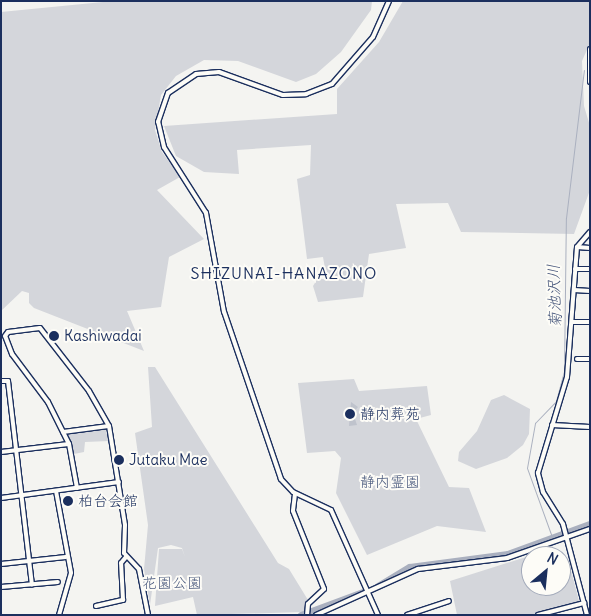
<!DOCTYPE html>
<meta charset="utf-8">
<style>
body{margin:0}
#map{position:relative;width:591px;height:616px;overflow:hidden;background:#f4f4f1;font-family:Delius,"Klee One",sans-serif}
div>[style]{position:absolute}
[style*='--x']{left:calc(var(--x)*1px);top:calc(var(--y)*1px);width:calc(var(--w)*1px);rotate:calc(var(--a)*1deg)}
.green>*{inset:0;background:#d4d6db}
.stream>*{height:1px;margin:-0.5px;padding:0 0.5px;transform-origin:0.5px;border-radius:0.5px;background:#aab0bf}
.river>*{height:6px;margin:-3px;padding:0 3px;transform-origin:3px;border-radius:3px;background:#aab0bf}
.building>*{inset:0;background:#bfc3cc}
.roads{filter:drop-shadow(1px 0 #1b2f5e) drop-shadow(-1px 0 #1b2f5e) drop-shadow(0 1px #1b2f5e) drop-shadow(0 -1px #1b2f5e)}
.minor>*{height:4px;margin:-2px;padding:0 2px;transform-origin:2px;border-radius:2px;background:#fdfcf7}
.dots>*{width:14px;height:14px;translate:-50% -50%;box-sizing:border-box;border:2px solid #fdfcf7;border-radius:50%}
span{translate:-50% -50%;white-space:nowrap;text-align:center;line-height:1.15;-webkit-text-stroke:4px #fdfcf7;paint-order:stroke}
.poi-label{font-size:15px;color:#1b2f5e}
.left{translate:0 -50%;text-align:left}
.park-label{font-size:15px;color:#49597d}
.neighbourhood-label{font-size:16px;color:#1b2f5e;letter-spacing:1px}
.water-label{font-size:16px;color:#46567b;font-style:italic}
.frame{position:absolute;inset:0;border:2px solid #1b2f5e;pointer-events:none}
.north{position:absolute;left:521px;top:546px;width:50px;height:50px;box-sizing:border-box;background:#fdfcf7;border:1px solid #a3aaba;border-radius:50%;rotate:28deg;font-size:14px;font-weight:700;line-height:20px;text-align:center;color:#1b2f5e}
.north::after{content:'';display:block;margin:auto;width:18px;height:22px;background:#1b2f5e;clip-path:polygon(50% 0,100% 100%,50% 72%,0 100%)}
</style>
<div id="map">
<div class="green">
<i style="clip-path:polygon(113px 1px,372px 1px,371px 10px,341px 52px,316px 74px,296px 82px,238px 61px,204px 60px,176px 76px,161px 95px,155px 130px,162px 152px,180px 177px,157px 190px,204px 239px,169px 257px,161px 307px,127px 311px,144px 351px,34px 308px,29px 303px,29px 293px,22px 291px,1px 311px,1px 12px)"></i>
<i style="clip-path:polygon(403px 1px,589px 1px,590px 43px,582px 61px,584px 106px,590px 126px,590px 190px,574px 234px,461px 232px,448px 203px,396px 204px,406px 248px,369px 254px,363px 297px,318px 302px,313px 286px,318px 278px,327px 280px,323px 257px,307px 259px,297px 179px,310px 175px,311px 145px,237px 150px,239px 174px,204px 172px,176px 156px,164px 126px,337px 114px,337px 89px,379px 42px)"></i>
<i style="clip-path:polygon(148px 367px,155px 367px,278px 563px,289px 569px,308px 600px,304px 612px,197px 615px,193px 597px,155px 606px,159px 549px,182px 549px,185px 557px,182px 548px,171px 545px,158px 548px,150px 605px,144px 569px,148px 525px,135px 433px,152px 427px)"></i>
<i style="clip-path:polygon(354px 379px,359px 391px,427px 386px,431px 415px,416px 419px,449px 487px,469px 488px,486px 532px,437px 526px,367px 555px,336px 493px,341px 458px,335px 451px,307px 453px,298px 383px)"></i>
<i style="clip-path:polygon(504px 395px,530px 409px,529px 434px,523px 445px,507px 458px,476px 469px,458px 461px,459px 452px,477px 431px,491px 400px)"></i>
<i style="clip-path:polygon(105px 428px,109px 441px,85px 442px,84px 452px,74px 454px,67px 434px)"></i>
<i style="clip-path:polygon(526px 557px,531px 564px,531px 586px,561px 586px,561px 560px,568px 559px,579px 601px,534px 615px,457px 615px,450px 581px)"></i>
</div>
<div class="stream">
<i style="--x:552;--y:537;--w:73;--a:-109.9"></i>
<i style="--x:527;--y:468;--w:46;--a:-79.9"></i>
<i style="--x:535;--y:423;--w:30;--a:-46"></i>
<i style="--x:556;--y:401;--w:30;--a:-75"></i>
<i style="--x:564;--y:372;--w:154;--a:-89.3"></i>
<i style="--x:566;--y:218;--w:149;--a:-83.1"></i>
</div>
<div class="river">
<i style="--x:378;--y:586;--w:37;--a:-31"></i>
<i style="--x:410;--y:567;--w:99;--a:-7.6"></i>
<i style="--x:508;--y:554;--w:87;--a:-20.1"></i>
<i style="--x:301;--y:615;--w:69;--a:-20.3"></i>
</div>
<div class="building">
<i style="clip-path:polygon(351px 402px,358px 407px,353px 413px,357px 425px,349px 426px)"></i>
</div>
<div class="roads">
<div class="minor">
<i style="--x:590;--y:49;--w:33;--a:90"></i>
<i style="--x:577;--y:247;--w:13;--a:4"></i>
<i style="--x:575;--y:269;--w:15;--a:0"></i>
<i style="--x:574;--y:290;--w:16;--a:4"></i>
<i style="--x:573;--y:322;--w:17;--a:0"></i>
<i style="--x:577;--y:359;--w:13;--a:0"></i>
<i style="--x:1;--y:381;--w:7;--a:0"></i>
<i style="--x:8;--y:381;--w:205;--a:83.3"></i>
<i style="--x:552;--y:425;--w:38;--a:3"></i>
<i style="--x:63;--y:432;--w:46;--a:-7.4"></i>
<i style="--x:1;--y:452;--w:68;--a:-6.7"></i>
<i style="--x:77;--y:488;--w:45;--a:-100.3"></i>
<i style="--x:69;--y:444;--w:47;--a:-116.6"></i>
<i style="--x:48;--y:402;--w:60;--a:-126.9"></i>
<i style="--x:12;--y:354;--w:19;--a:-111"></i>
<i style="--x:5;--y:336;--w:5;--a:-53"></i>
<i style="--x:8;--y:332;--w:32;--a:-7"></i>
<i style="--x:40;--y:328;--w:80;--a:52.1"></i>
<i style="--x:89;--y:391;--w:40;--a:60.3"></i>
<i style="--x:109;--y:426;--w:100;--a:80.8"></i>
<i style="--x:125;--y:525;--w:28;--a:92"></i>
<i style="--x:124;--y:553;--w:22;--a:47"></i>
<i style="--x:139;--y:569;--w:47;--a:78.9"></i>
<i style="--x:56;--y:491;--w:83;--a:79.6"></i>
<i style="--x:71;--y:573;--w:44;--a:105.9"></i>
<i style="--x:295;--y:494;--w:17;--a:97"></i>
<i style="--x:293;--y:511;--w:84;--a:68.3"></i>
<i style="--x:324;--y:589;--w:22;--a:137"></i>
<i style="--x:308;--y:604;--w:11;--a:95"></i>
<i style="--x:1;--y:498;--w:119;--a:-7.7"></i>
<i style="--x:1;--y:564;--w:65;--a:-6.1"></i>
<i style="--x:1;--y:587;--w:57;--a:-5"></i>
<i style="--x:96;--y:606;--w:28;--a:-13"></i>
<i style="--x:123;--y:600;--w:37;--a:-93"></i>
<i style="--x:121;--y:563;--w:8;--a:-50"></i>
<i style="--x:316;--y:615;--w:112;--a:-24.3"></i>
<i style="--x:418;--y:569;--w:90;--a:-7"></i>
<i style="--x:507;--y:558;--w:88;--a:-19.3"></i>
<i style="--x:378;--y:615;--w:115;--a:-114.1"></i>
<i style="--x:331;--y:510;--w:42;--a:-154.7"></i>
<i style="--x:293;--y:492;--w:18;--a:-133"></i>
<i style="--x:281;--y:479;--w:176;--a:-108.8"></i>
<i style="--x:224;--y:312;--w:101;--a:-100.3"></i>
<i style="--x:206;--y:213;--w:78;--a:-122.5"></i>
<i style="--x:164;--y:147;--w:26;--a:-103"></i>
<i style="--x:158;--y:122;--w:31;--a:-71"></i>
<i style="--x:168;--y:93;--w:34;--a:-34"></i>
<i style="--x:196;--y:74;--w:23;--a:-5"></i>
<i style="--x:219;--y:72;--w:68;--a:19.8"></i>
<i style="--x:283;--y:95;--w:23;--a:-2"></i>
<i style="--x:306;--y:94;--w:28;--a:-21"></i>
<i style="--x:332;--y:84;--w:62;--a:-48.9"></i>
<i style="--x:373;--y:37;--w:39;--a:-66"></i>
<i style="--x:407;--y:615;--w:44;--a:-18.4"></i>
<i style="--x:538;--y:615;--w:48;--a:-14.6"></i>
<i style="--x:587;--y:615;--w:94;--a:-104.8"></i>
<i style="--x:563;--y:524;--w:38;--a:-122"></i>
<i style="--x:543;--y:492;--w:20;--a:-105"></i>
<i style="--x:538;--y:473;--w:100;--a:-73.2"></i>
<i style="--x:567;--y:377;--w:130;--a:-85.6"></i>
<i style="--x:577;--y:247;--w:20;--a:-49"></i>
</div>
</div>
<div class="dots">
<i style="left:54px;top:336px;background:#1b2f5e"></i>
<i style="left:350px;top:414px;background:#1b2f5e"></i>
<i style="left:119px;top:460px;background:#1b2f5e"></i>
<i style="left:68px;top:501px;background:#1b2f5e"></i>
</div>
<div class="poi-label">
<span class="left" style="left:64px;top:336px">Kashiwadai</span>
<span class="left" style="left:360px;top:414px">静内葬苑</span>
<span class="left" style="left:129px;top:460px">Jutaku Mae</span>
<span class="left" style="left:78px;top:501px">柏台会館</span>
</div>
<div class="park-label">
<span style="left:390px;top:482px">静内霊園</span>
<span style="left:172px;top:583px">花園公園</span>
</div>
<div class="neighbourhood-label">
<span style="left:284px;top:273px">SHIZUNAI-HANAZONO</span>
</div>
<div class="water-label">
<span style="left:554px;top:296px;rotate:-92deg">菊池沢川</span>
</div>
<div class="frame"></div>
<div class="north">N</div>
</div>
